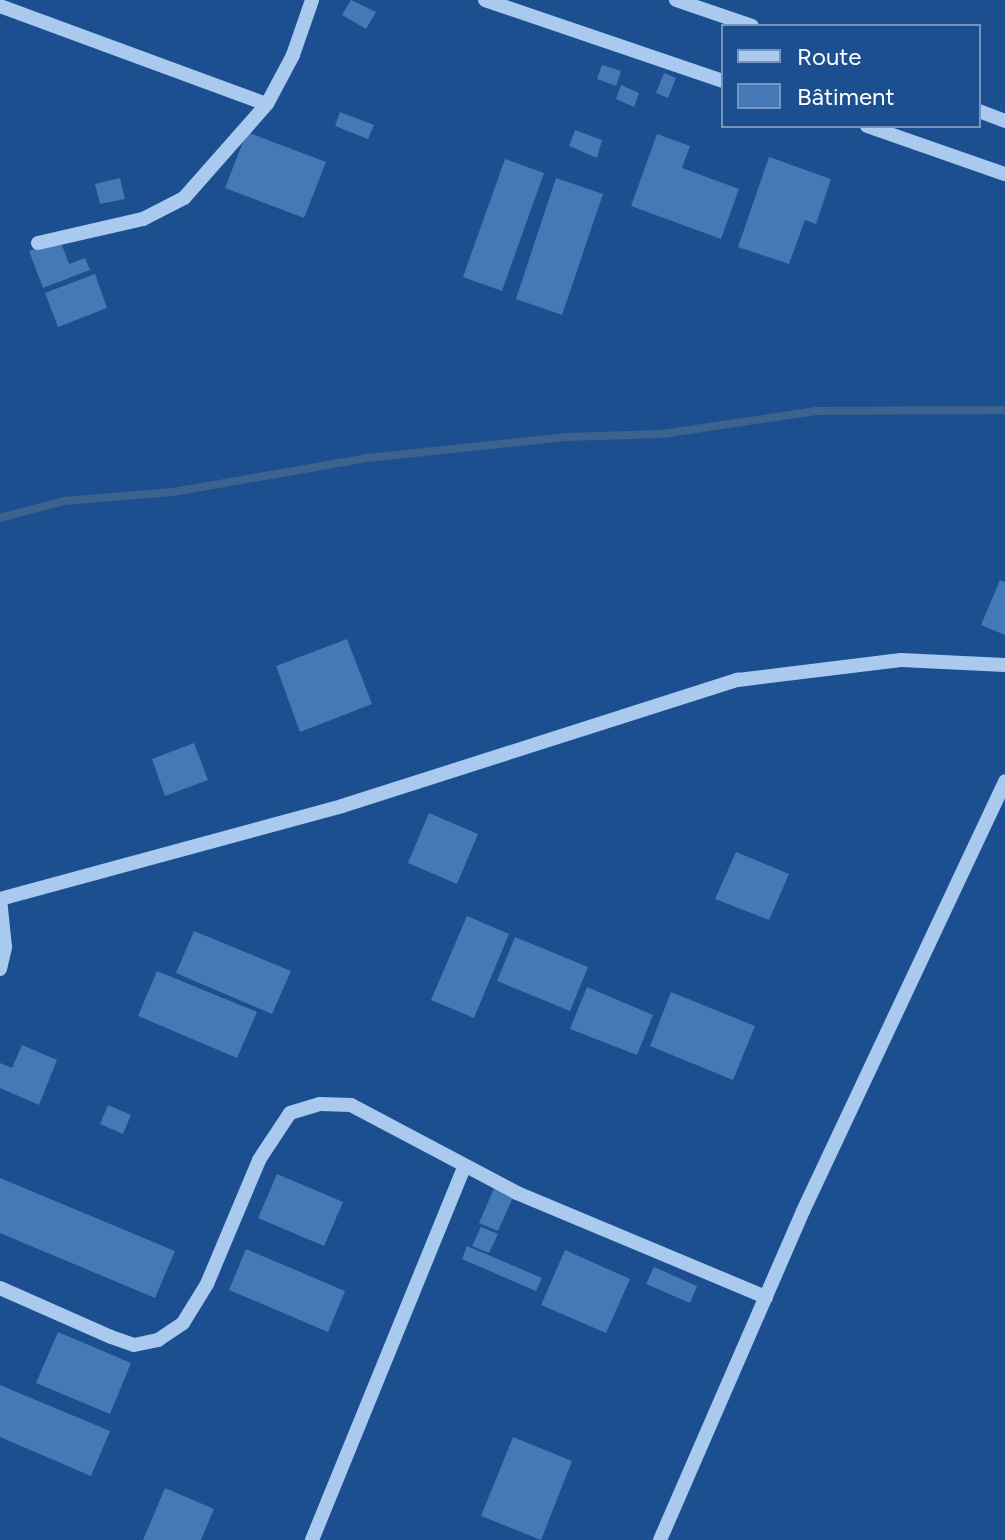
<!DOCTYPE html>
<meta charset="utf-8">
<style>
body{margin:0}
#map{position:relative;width:1005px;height:1540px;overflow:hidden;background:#1b4f8f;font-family:Figtree,sans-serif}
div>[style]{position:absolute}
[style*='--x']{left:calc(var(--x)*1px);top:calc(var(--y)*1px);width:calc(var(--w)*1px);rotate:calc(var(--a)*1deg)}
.stream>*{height:8px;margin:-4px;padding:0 4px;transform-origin:4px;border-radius:4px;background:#3c6290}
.building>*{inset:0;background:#4478b7}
.minor>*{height:14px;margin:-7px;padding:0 7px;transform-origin:7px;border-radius:7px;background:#a9c9ee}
span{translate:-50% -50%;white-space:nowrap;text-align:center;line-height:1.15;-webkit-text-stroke:8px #1b4f8f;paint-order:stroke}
.legend{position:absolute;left:721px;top:24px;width:260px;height:104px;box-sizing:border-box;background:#1b4f8f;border:2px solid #7695bc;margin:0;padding:10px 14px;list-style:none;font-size:24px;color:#fff}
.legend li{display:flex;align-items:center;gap:16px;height:40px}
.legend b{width:40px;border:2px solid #7695bc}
</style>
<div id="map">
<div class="stream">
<i style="--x:0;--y:518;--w:66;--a:-14.9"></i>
<i style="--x:64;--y:501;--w:109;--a:-4.7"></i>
<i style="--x:173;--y:492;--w:197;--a:-9.9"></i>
<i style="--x:367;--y:458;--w:200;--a:-6"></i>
<i style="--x:566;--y:437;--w:96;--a:-1.8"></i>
<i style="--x:662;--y:434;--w:156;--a:-8.5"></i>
<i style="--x:816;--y:411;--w:189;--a:-0.3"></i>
</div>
<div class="building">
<i style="clip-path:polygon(351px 0,376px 12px,366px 29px,342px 15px)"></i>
<i style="clip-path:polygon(602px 65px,621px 71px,616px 86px,597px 79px)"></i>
<i style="clip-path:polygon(664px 73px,676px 78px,668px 98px,656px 93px)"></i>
<i style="clip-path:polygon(621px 85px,639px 93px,634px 107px,616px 99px)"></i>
<i style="clip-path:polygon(340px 112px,374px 125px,368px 139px,335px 126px)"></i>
<i style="clip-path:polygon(575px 130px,602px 140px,597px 158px,569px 146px)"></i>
<i style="clip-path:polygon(247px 132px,326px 162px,304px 218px,225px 188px)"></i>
<i style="clip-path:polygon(657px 134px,690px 146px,682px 168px,739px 189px,721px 239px,631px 206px)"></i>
<i style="clip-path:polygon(769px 157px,831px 179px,816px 224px,805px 220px,789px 264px,738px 247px)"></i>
<i style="clip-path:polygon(505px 159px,544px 173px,502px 291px,463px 277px)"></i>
<i style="clip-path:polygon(120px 178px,125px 199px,100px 204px,95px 184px)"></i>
<i style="clip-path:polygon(556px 178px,603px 194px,562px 315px,516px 299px)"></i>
<i style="clip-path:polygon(60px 240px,69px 264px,85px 258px,90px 270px,43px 288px,29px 251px)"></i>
<i style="clip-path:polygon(95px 274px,107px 308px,58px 327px,45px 293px)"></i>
<i style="clip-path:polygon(1000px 580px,1005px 582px,1005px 635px,981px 625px)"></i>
<i style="clip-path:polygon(347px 639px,372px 704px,300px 732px,276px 666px)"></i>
<i style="clip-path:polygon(194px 743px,208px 780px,165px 796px,152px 759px)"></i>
<i style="clip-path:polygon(429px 813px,478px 834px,457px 884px,408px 863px)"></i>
<i style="clip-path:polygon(736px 852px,789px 874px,769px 920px,715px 899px)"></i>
<i style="clip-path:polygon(467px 916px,509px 934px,474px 1018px,431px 1000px)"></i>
<i style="clip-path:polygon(194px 931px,291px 971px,272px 1014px,176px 973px)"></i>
<i style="clip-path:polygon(515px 937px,588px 967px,570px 1011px,497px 981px)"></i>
<i style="clip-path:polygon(157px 971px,257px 1012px,237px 1058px,138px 1016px)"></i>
<i style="clip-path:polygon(587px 987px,653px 1015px,637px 1055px,570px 1029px)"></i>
<i style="clip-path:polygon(671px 992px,755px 1026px,733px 1080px,650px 1046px)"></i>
<i style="clip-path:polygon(22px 1045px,57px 1060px,39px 1105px,0 1088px,0 1063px,12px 1068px)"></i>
<i style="clip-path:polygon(108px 1105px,131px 1115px,123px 1134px,100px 1124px)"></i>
<i style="clip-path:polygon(277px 1174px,343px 1202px,324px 1246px,258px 1218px)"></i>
<i style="clip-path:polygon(0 1178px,175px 1251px,155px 1298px,0 1233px)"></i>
<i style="clip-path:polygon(495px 1186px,514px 1195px,498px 1231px,479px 1223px)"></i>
<i style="clip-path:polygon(481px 1227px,498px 1234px,489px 1253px,472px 1246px)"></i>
<i style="clip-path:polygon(467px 1246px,542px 1278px,536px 1291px,462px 1259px)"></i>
<i style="clip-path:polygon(246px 1249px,345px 1291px,328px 1332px,229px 1290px)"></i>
<i style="clip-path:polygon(565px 1250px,630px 1279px,606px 1333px,541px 1305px)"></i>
<i style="clip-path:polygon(654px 1267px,697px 1286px,690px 1303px,646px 1284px)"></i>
<i style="clip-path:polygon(58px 1332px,131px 1363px,110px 1414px,36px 1383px)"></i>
<i style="clip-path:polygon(0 1385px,110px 1431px,91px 1476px,0 1437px)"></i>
<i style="clip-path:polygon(513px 1437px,572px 1461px,541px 1540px,481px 1516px)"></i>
<i style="clip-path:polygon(165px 1488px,214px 1509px,201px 1540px,143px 1540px)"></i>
</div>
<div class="minor">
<i style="--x:485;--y:0;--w:251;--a:18.8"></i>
<i style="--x:676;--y:0;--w:80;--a:18.9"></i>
<i style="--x:0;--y:6;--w:284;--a:20.2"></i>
<i style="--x:979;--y:111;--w:28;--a:21"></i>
<i style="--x:867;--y:126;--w:146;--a:19.2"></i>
<i style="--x:38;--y:243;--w:108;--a:-12.9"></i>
<i style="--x:143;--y:219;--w:46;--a:-27.1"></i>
<i style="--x:184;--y:198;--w:125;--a:-48.6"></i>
<i style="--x:267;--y:104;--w:55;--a:-62"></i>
<i style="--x:293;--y:55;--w:58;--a:-70.9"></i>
<i style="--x:0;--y:899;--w:354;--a:-15.2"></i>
<i style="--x:342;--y:806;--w:416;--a:-17.7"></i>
<i style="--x:738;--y:680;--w:164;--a:-7"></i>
<i style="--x:901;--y:660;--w:104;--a:2.8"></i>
<i style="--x:0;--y:969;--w:23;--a:-77"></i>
<i style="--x:5;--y:947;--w:48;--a:-95.9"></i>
<i style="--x:0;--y:1288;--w:121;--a:23.8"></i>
<i style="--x:111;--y:1337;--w:24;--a:19"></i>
<i style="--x:134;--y:1345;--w:25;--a:-12"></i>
<i style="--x:158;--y:1340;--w:30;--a:-34"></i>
<i style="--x:183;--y:1323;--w:46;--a:-58.4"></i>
<i style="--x:207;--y:1284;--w:134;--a:-67.2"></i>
<i style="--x:259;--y:1160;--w:56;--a:-56.6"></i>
<i style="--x:290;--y:1113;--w:31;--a:-17"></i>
<i style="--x:320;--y:1104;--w:31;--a:2"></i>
<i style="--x:351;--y:1105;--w:188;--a:27.9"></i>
<i style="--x:517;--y:1193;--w:270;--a:22.7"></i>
<i style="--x:312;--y:1540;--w:403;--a:-67.8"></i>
<i style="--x:660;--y:1540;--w:359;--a:-66.5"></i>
<i style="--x:803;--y:1211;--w:475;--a:-64.8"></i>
</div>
<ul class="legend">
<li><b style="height:10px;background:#a9c9ee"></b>Route</li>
<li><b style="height:22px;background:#4478b7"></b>Bâtiment</li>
</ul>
</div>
